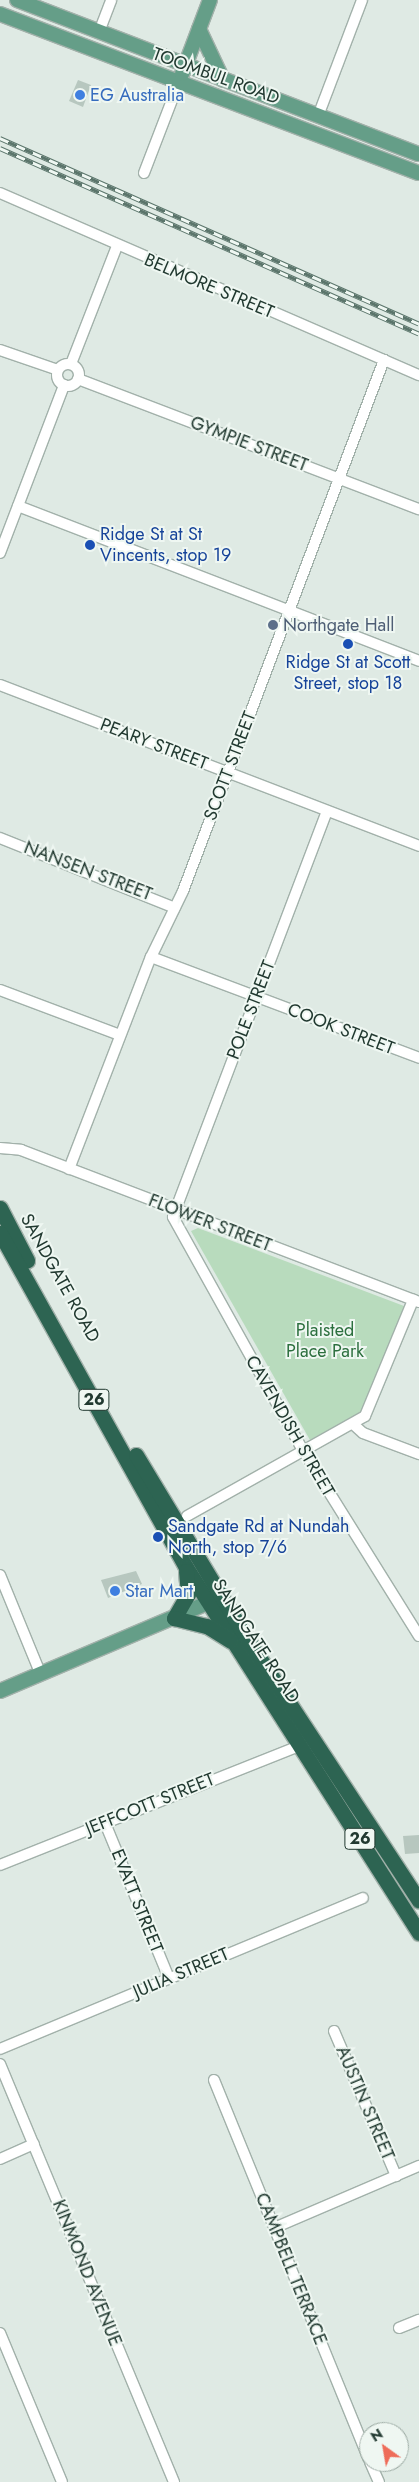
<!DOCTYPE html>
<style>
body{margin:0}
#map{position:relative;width:419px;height:2482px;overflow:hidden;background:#dfeae4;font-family:Jost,sans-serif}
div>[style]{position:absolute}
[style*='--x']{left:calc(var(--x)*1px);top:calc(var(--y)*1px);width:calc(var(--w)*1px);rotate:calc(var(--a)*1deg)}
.green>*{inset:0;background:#b8dbbd}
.building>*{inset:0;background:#b7c7bf}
.roads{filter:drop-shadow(1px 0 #a2b1aa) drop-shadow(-1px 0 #a2b1aa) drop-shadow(0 1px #a2b1aa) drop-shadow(0 -1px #a2b1aa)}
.minor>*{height:10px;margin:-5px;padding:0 5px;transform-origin:5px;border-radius:5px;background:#fff}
.minor>.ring{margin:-5px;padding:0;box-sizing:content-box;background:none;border:10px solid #fff;border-radius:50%}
.major>*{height:14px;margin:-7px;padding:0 7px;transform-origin:7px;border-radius:7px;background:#659e88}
.highway>*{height:15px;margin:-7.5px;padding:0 7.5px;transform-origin:7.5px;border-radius:7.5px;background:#2d6452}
.rail>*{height:5px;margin-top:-2.5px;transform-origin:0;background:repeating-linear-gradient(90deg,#eff7f2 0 9px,#5b756b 0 18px);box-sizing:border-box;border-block:1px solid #5b756b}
.dots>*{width:14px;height:14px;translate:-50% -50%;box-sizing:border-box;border:2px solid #eff7f2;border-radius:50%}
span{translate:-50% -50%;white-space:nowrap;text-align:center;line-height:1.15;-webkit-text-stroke:4px #eff7f2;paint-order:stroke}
.shield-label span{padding:1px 4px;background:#eff7f2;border:1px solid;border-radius:4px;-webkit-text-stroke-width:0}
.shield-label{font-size:16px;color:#213930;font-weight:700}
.street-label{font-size:18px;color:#213930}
.shop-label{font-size:18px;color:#366cbe}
.left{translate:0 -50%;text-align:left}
.transit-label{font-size:18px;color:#164399}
.service-label{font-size:18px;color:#4e5e75}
.park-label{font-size:18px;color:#2c6f3e}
.north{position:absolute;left:359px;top:2422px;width:50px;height:50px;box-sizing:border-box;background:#eff7f2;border:1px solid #9daba4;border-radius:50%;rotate:328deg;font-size:14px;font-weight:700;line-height:20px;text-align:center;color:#213930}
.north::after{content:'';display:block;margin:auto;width:18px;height:22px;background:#ee6c59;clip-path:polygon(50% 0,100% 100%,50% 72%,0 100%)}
</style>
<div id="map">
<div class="green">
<i style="clip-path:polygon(198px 1228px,404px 1306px,366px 1410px,310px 1440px,191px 1231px)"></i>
</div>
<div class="building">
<i style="clip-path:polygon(78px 80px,91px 85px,83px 107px,69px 101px)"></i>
<i style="clip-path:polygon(136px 1571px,142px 1584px,108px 1598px,101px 1580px)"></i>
<i style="clip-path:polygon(419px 1835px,419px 1853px,405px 1854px,403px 1836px)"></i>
</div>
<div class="roads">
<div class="minor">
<i style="--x:99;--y:32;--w:34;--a:-69"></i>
<i style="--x:318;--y:116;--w:124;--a:-69.2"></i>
<i style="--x:144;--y:173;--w:97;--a:-69"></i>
<i style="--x:0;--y:193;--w:457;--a:23.5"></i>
<i style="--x:0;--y:350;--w:61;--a:19"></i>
<i style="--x:71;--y:364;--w:127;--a:-68.7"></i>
<i class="ring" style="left:57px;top:364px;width:12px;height:12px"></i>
<i style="--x:78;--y:379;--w:365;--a:20.9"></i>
<i style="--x:18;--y:506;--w:430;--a:21.1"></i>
<i style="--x:0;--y:553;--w:180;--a:-69.1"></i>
<i style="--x:0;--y:685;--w:449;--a:21"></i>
<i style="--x:327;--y:811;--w:434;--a:110.8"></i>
<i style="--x:173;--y:1217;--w:269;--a:60.9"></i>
<i style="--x:304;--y:1452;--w:217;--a:58"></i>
<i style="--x:0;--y:838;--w:188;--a:21.8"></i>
<i style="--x:151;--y:957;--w:286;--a:20.6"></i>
<i style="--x:0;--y:990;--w:128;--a:20.6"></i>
<i style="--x:0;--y:1148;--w:21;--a:5"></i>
<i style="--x:21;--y:1150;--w:426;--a:20.9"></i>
<i style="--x:69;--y:1169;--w:227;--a:-68.9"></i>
<i style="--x:151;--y:957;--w:73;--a:-64.1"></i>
<i style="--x:183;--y:891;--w:568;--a:-69.27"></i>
<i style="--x:353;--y:1424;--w:13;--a:42"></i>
<i style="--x:363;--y:1433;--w:60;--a:20.6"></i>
<i style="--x:187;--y:1516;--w:204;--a:-29.3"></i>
<i style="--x:365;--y:1416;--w:126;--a:-67.5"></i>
<i style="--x:0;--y:1575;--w:108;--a:67.7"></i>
<i style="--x:105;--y:1823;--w:168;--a:67.6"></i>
<i style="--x:0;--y:1865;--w:324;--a:-21.7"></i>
<i style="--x:334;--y:2031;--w:158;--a:66.8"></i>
<i style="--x:0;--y:2049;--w:393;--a:-22.6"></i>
<i style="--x:0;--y:2064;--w:453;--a:67.4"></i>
<i style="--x:214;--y:2080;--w:409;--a:67.8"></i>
<i style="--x:0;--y:2159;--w:37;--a:-24"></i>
<i style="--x:274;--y:2228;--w:158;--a:-23.2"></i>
<i style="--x:399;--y:2328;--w:22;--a:-22"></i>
<i style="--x:0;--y:2333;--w:161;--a:67.4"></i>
<i style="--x:370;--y:2462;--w:22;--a:66"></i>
</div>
<div class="major">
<i style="--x:17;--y:0;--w:430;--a:21"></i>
<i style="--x:0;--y:14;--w:448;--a:20.8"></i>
<i style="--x:199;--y:29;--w:56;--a:64.8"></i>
<i style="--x:182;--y:74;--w:79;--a:-69.3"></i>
<i style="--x:0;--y:1691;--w:238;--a:-23"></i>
</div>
<div class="highway">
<i style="--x:0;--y:1208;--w:59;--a:62.6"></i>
<i style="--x:0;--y:1233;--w:382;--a:60.9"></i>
<i style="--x:186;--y:1567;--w:434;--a:57.5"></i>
<i style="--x:136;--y:1455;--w:215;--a:58.9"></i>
<i style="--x:247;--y:1639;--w:313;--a:56.7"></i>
<i style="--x:186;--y:1571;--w:23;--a:85"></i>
<i style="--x:188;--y:1594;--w:28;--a:120"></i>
<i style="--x:174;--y:1618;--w:34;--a:14"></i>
<i style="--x:207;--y:1626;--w:28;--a:32"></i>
</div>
</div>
<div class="rail">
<i style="--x:0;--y:138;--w:458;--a:23.9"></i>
<i style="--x:0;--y:148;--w:458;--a:23.9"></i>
</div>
<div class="dots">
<i style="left:80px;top:95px;background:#3f7fe0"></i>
<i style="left:90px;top:545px;background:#1a4fb4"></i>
<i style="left:273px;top:625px;background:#5c6f8a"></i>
<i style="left:348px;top:644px;background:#1a4fb4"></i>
<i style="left:158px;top:1537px;background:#1a4fb4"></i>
<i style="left:115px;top:1591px;background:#3f7fe0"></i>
</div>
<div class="shield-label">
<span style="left:94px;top:1400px">26</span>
<span style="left:360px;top:1839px">26</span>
</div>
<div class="street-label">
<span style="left:216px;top:76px;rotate:20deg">TOOMBUL ROAD</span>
<span style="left:209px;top:286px;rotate:23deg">BELMORE STREET</span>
<span style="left:249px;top:444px;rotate:21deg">GYMPIE STREET</span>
<span style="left:154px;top:744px;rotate:21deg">PEARY STREET</span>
<span style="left:230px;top:766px;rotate:-69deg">SCOTT STREET</span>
<span style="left:88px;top:871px;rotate:21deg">NANSEN STREET</span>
<span style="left:251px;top:1010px;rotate:-69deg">POLE STREET</span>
<span style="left:341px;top:1029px;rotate:21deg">COOK STREET</span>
<span style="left:210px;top:1223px;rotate:21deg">FLOWER STREET</span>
<span style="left:60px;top:1278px;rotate:61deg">SANDGATE ROAD</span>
<span style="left:290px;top:1426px;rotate:60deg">CAVENDISH STREET</span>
<span style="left:256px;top:1641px;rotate:57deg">SANDGATE ROAD</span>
<span style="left:150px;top:1804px;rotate:-22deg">JEFFCOTT STREET</span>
<span style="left:137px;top:1901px;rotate:68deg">EVATT STREET</span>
<span style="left:181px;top:1973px;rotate:-23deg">JULIA STREET</span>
<span style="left:365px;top:2103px;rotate:67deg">AUSTIN STREET</span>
<span style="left:291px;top:2269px;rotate:68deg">CAMPBELL TERRACE</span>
<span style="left:87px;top:2273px;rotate:68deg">KINMOND AVENUE</span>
</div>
<div class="shop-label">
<span class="left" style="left:90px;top:95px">EG Australia</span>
<span class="left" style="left:125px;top:1591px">Star Mart</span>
</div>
<div class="transit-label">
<span class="left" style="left:100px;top:545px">Ridge St at St<br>Vincents, stop 19</span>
<span style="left:348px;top:673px">Ridge St at Scott<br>Street, stop 18</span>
<span class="left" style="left:168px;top:1537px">Sandgate Rd at Nundah<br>North, stop 7/6</span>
</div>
<div class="service-label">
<span class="left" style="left:283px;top:625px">Northgate Hall</span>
</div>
<div class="park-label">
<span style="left:325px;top:1341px">Plaisted<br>Place Park</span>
</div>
<div class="north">N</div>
</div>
